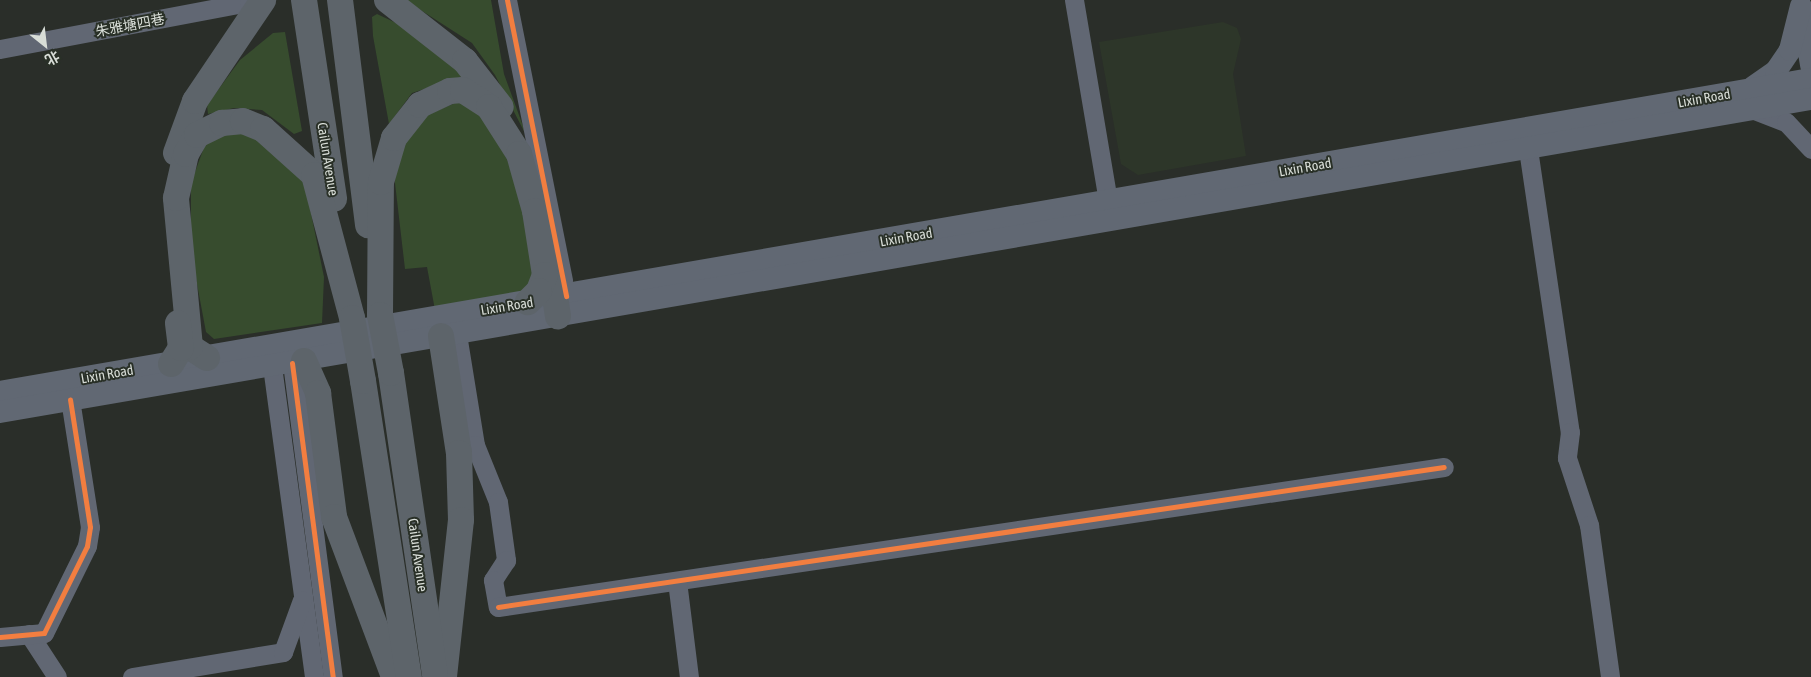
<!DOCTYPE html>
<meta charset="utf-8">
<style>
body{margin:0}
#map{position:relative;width:1811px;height:677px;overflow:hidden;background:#2a2e29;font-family:"Asap Condensed","Noto Sans SC",sans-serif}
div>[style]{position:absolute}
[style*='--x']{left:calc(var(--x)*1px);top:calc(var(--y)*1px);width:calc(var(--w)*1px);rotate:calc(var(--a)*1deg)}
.built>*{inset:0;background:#2d3629}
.green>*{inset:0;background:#374c2e}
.minor>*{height:19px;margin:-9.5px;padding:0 9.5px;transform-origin:9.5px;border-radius:9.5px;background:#616773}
.major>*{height:22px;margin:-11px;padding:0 11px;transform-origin:11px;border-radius:11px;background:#616873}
.highway>*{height:26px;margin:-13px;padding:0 13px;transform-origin:13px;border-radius:13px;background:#5d646a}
.highway-bridge>*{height:26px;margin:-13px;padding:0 13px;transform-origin:13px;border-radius:13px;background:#5d646a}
.cycleway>*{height:5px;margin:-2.5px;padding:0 2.5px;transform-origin:2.5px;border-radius:2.5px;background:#f27e40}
span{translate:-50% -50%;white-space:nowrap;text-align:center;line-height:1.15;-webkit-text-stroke:4px #293027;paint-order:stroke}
.street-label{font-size:14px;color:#d8ddd7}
.north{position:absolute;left:20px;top:20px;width:50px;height:50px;-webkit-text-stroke:4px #293027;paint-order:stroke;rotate:151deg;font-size:14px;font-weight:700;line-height:20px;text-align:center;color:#d8ddd7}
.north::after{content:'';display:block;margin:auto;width:18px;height:22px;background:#d8ddd7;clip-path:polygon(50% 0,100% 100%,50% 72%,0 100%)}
</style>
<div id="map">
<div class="built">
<i style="clip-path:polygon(1223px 22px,1237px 28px,1241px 39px,1233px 74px,1246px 156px,1138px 175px,1121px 164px,1099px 42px)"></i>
</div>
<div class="green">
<i style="clip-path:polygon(405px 0,491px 0,504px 74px,527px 137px,495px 75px,472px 43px)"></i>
<i style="clip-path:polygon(377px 14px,409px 29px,455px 64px,461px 77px,412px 93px,389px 124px,373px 36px,372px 17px)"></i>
<i style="clip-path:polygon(285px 32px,302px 131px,294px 134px,262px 110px,234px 108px,208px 114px,207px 105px,240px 60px,273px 33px)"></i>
<i style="clip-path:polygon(460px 101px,496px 125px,536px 248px,529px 294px,435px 310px,427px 267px,405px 269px,393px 166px,398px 150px,427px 115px)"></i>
<i style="clip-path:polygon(250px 131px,303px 174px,324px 277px,322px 323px,214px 339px,206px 332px,191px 252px,191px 183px,206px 142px,220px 134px)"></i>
</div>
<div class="minor">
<i style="--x:507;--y:0;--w:286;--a:78.7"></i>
<i style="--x:1074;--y:0;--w:204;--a:80.4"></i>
<i style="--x:0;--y:49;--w:253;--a:-10.7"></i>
<i style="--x:249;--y:2;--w:11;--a:41"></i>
<i style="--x:1754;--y:110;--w:34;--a:21"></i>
<i style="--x:1786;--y:122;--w:37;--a:47"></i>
<i style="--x:1528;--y:149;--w:286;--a:81.6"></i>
<i style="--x:1570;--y:432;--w:26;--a:97"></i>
<i style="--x:1567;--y:458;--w:71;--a:71.8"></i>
<i style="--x:1589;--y:525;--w:153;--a:82.1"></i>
<i style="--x:457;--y:334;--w:112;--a:80.8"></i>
<i style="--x:475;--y:445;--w:61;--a:68"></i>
<i style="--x:498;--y:502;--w:59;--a:82.1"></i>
<i style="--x:506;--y:560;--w:24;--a:123"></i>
<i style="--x:493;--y:580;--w:27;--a:80"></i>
<i style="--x:498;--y:607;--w:956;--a:-8.42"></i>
<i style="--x:292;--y:363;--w:317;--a:82.6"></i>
<i style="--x:272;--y:366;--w:314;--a:82.3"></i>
<i style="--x:677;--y:581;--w:97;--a:82.9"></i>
<i style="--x:29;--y:634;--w:51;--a:56.9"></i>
<i style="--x:0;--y:637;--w:44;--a:-5.2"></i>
<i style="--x:44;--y:633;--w:97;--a:-63.7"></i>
<i style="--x:87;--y:546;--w:19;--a:-81"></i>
<i style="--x:90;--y:527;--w:129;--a:-98.9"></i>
<i style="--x:132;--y:677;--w:153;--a:-9.4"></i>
<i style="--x:283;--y:652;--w:55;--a:-69.9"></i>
</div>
<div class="major">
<i style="--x:1803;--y:16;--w:50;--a:80.7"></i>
<i style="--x:1753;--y:87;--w:28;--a:-35"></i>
<i style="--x:1776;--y:71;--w:25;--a:-56"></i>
<i style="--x:1790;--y:50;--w:45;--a:-76"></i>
<i style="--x:0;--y:392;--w:1838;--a:-9.81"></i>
<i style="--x:0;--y:412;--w:1838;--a:-9.81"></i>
</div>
<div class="highway">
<i style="--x:304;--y:0;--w:201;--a:81.4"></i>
<i style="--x:340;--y:0;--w:227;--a:82.9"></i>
<i style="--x:387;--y:0;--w:99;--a:38"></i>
<i style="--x:465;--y:61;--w:58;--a:52"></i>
<i style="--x:176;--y:153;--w:55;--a:-69.9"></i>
<i style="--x:195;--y:101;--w:122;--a:-56"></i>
<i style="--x:550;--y:265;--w:52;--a:81.1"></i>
<i style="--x:380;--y:315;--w:133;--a:-89.6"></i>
<i style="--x:381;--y:182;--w:46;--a:-73.5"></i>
<i style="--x:394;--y:138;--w:42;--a:-51.8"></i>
<i style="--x:420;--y:105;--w:33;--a:-25"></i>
<i style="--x:450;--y:91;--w:13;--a:-4"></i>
<i style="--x:463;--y:90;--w:31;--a:33"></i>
<i style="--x:489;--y:107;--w:56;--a:57.4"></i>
<i style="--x:519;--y:154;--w:59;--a:74.3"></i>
<i style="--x:535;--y:211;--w:65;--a:81.1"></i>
<i style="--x:545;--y:275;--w:17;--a:111"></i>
<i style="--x:539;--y:291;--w:16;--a:135"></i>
<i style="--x:441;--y:336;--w:118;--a:81.3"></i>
<i style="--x:459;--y:453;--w:67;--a:88.3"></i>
<i style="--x:461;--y:520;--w:158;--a:96.2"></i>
<i style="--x:207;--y:358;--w:20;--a:-147"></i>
<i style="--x:190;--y:347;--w:150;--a:-95.4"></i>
<i style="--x:176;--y:198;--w:45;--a:-77.2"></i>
<i style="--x:186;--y:154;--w:22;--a:-60"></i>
<i style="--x:197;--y:135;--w:28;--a:-26"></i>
<i style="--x:222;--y:123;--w:21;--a:-5"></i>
<i style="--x:243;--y:121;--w:22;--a:22"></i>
<i style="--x:263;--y:129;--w:69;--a:42"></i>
<i style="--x:314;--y:175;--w:148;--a:75.1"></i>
<i style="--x:304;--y:361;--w:35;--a:66"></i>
<i style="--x:318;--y:393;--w:125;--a:82.6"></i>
<i style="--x:334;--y:517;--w:171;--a:69.4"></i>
<i style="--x:171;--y:364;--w:19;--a:-58"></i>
<i style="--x:181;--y:348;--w:25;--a:-97"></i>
<i style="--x:391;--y:373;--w:304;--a:81.7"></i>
<i style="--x:363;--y:381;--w:300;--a:81.2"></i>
</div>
<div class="highway-bridge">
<i style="--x:380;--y:315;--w:59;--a:79.3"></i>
<i style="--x:352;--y:318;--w:64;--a:80.1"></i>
</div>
<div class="cycleway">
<i style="--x:507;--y:0;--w:302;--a:78.7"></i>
<i style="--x:292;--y:363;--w:317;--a:82.6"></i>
<i style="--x:498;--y:607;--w:956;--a:-8.42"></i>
<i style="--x:0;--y:637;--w:44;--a:-5.2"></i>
<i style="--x:44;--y:633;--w:97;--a:-63.7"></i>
<i style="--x:87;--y:546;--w:19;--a:-81"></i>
<i style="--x:90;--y:527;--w:129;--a:-98.9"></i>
</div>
<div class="street-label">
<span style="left:130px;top:25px;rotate:-11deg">朱雅塘四巷</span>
<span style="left:1704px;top:98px;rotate:-10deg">Lixin Road</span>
<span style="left:328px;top:159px;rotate:81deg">Cailun Avenue</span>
<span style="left:1305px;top:167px;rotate:-10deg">Lixin Road</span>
<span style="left:906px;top:237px;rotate:-10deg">Lixin Road</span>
<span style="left:507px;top:306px;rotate:-9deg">Lixin Road</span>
<span style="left:107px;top:374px;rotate:-10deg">Lixin Road</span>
<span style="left:418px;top:555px;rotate:82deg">Cailun Avenue</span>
</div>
<div class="north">北</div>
</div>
